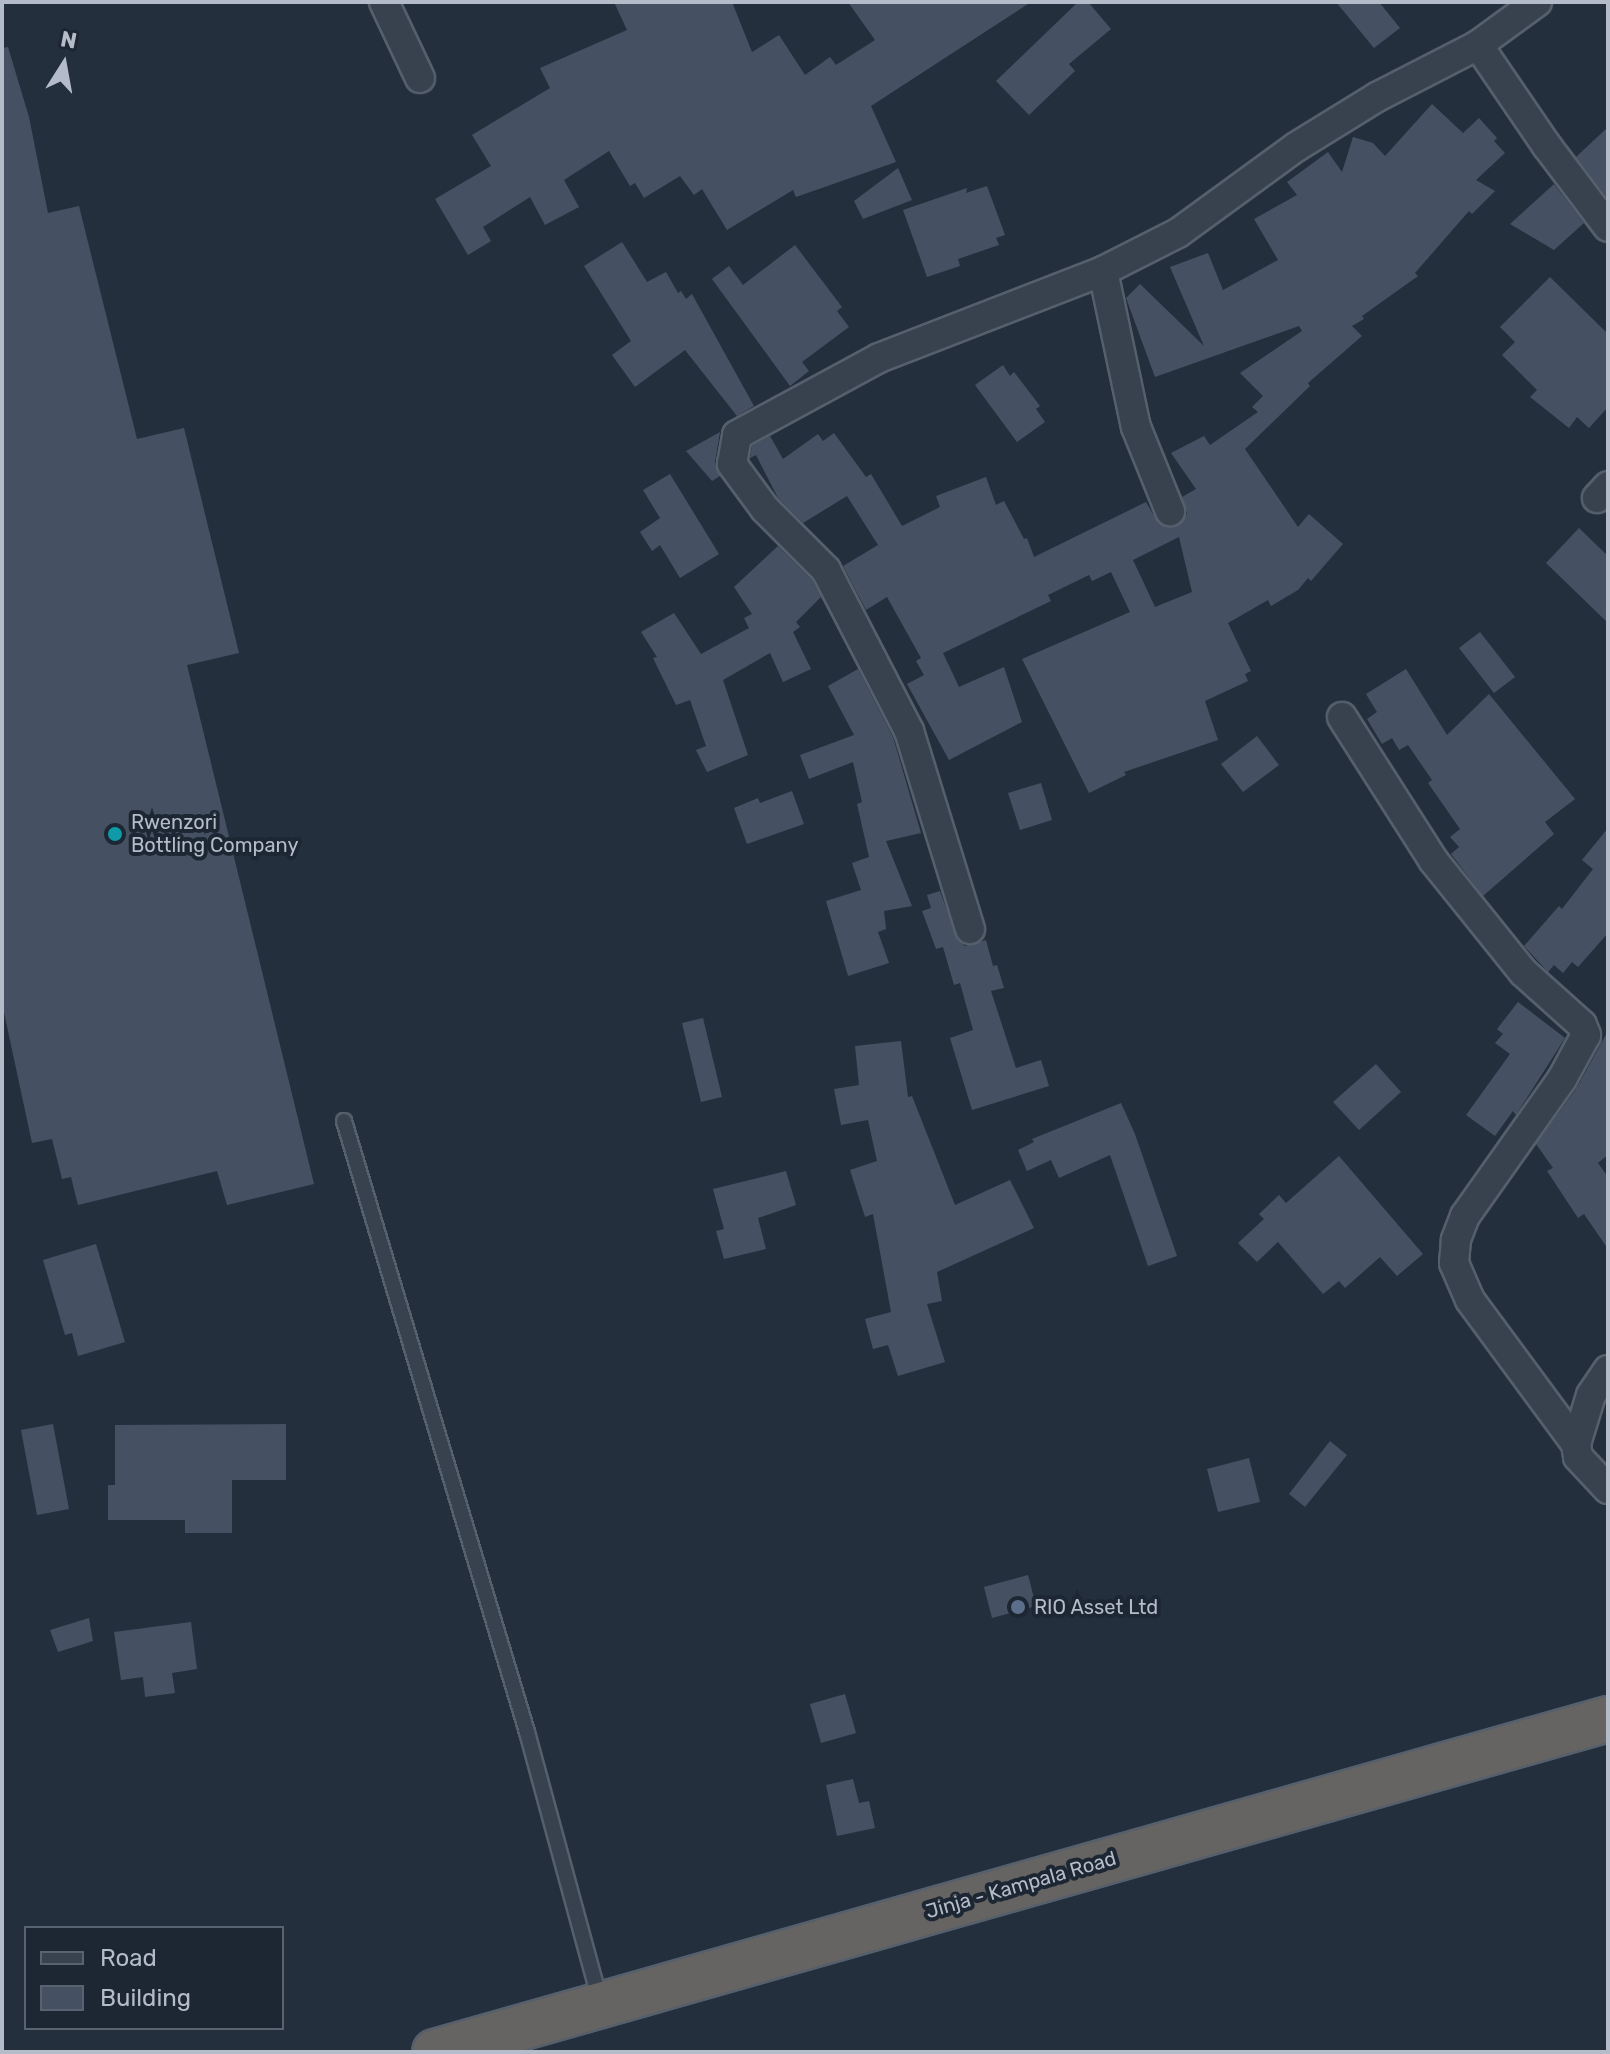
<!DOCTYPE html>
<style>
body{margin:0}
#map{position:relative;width:1610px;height:2054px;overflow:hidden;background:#242f3e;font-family:Rubik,sans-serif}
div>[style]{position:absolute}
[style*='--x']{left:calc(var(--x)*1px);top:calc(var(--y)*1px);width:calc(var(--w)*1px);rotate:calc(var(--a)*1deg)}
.building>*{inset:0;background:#455162}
.roads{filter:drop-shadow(2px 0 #565f6c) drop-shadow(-2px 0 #565f6c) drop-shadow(0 2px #565f6c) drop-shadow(0 -2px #565f6c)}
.service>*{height:14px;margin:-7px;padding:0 7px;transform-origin:7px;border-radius:7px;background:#38414e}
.minor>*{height:28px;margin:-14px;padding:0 14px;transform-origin:14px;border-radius:14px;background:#38414e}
.trunk>*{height:44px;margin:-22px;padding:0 22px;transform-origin:22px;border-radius:22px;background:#656462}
.dots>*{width:22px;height:22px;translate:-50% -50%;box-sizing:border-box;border:4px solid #1d2633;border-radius:50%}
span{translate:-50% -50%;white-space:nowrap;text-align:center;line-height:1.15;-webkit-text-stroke:8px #1d2633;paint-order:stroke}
.poi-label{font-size:20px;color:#b4bcc9}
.left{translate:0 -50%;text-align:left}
.street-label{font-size:20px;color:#b4bcc9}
.frame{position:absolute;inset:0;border:4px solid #b4bcc9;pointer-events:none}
.legend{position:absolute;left:24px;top:1926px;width:260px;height:104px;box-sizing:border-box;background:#1d2633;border:2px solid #59626f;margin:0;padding:10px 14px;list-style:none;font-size:24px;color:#b4bcc9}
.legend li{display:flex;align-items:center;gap:16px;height:40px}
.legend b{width:40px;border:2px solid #59626f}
.north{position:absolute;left:24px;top:24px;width:80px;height:80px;-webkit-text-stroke:6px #1d2633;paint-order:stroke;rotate:11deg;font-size:22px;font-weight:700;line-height:32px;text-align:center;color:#b4bcc9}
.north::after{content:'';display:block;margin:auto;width:28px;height:36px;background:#b4bcc9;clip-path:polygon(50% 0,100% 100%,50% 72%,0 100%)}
</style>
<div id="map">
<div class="building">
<i style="clip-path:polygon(614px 2px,732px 2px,752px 52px,779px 35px,805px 75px,830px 57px,836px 65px,875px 40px,848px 2px,1031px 2px,871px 106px,896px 162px,796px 197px,793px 190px,727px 230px,702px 189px,694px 195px,680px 176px,644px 198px,635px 183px,630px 186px,609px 151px,564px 180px,579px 207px,545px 225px,530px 197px,483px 227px,491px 241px,468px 255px,435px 199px,491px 166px,472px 135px,550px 88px,540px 68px,627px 30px)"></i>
<i style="clip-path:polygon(1078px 2px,1088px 2px,1111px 29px,1069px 64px,1075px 71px,1029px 115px,996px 81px)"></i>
<i style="clip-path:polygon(1336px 2px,1379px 2px,1400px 28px,1374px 48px)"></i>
<i style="clip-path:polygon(8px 47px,29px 117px,48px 213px,79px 206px,137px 439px,184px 428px,239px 653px,187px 665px,314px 1184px,227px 1205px,217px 1171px,78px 1205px,71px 1177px,62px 1179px,52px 1139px,32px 1143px,2px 1003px,2px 48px)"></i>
<i style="clip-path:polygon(evenodd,1432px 104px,1463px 133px,1479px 118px,1497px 138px,1494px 141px,1505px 153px,1476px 180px,1495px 191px,1472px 214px,1469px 211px,1415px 273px,1418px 276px,1362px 316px,1364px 319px,1352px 326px,1362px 336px,1308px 383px,1310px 386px,1245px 449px,1298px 527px,1309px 514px,1343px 544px,1311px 581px,1308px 578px,1298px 590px,1271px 606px,1268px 600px,1228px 623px,1251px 671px,1245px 674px,1248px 681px,1205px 701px,1218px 740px,1124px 772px,1126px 775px,1089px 793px,1022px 659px,1130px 612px,1111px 572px,1092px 581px,1089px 575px,1048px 595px,1051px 601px,943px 653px,959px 687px,1004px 667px,1022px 722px,949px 760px,907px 684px,924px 675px,916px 661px,921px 658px,887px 597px,866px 610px,843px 566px,878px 545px,847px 496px,803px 523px,778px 498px,756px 455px,750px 458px,752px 446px,770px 436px,783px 459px,818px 434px,823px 441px,834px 433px,866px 477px,871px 474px,902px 526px,940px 507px,936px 496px,986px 477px,996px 505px,1004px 501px,1024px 539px,1027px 538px,1034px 557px,1146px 502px,1159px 524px,1177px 526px,1187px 514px,1182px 497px,1196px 489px,1171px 453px,1204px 436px,1210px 445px,1258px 412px,1252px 407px,1263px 396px,1240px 373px,1302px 331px,1299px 326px,1155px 377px,1126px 298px,1140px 284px,1204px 346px,1170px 267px,1208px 253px,1223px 290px,1278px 260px,1254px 219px,1297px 195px,1287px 182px,1328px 152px,1342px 172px,1353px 137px,1373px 143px,1385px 156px,1432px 104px,1179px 537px,1192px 592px,1155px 607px,1133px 560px,1179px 537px)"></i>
<i style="clip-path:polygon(1608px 127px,1608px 199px,1576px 157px)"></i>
<i style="clip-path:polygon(898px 168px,912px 200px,863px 219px,854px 201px)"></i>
<i style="clip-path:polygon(1554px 184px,1584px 223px,1554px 250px,1510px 224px)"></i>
<i style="clip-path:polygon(987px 186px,1005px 235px,996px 238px,999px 245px,958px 259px,960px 266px,927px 277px,903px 210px,967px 188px,966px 193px)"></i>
<i style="clip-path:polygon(622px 242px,647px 282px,666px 272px,678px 293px,681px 291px,686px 299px,692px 294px,754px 406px,737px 416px,685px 350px,635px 387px,612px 355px,631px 341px,584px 266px)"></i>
<i style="clip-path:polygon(795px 245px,842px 307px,837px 311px,849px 327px,802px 362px,809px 371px,790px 386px,712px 279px,729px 266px,743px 285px)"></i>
<i style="clip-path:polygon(1550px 277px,1608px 334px,1608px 407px,1589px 428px,1577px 417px,1569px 428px,1530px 397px,1537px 390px,1502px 355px,1515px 342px,1500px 327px)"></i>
<i style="clip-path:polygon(1003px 365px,1010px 376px,1014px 372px,1040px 406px,1036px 409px,1045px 422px,1017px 442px,975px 385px)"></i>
<i style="clip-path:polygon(720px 432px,715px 462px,720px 476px,712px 481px,686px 451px)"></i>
<i style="clip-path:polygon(670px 474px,719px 554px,680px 578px,660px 545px,652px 551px,640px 532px,660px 518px,643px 490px)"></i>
<i style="clip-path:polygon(1579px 528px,1608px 556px,1608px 623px,1546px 563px)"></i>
<i style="clip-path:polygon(778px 546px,812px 580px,821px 597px,796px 622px,800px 627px,793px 632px,811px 669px,783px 682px,770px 653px,723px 680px,748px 755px,707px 772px,696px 750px,706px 746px,690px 700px,676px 705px,653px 658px,657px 657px,641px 632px,674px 613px,701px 654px,749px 628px,744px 618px,752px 614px,734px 587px)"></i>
<i style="clip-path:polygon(1480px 632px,1515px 677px,1494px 693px,1459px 648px)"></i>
<i style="clip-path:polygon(858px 669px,893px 737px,921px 833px,886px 841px,912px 906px,884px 911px,886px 929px,878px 932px,889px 963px,848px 976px,826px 901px,861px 890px,852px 863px,869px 857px,857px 804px,862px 802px,853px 762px,809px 779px,800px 755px,854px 735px,828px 686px)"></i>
<i style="clip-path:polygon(1406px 669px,1447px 735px,1489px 694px,1575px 799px,1545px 822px,1554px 834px,1483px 896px,1451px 854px,1459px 847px,1450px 837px,1460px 829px,1428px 783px,1432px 780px,1408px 745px,1399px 750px,1392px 738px,1382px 744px,1367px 719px,1377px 712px,1366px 694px)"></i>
<i style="clip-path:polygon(1257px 736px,1279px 765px,1243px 792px,1221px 764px)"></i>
<i style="clip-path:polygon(1041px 783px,1052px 820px,1020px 830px,1008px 793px)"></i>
<i style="clip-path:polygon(792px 791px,804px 824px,747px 844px,734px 808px,758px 798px,760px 803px)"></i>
<i style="clip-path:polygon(1608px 828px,1608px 933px,1578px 967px,1572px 962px,1563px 973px,1554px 965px,1548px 972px,1524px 946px,1559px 906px,1562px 909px,1593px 869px,1582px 860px)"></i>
<i style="clip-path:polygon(940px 891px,958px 941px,965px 946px,986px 940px,993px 966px,997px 965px,1004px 988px,991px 991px,1016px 1068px,1041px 1060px,1049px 1086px,972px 1110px,950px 1038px,973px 1030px,960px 983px,954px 985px,943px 947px,936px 949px,922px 911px,931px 908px,927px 895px)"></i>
<i style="clip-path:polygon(1518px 1002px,1565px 1038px,1516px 1115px,1513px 1111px,1495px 1136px,1466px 1115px,1510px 1054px,1495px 1043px,1503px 1034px,1497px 1029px)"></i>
<i style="clip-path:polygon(703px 1018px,722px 1097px,701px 1102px,682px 1023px)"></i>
<i style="clip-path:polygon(1608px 1031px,1608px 1155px,1598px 1163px,1608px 1177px,1608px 1249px,1584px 1214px,1578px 1218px,1547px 1171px,1553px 1168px,1536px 1144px,1576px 1089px)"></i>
<i style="clip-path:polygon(901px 1041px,908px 1097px,912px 1096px,955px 1205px,1010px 1180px,1034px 1228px,937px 1272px,942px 1301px,927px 1304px,945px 1362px,898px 1376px,888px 1345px,873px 1349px,865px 1319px,891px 1312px,873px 1214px,865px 1217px,850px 1170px,877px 1161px,868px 1120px,841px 1125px,834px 1089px,859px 1085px,855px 1046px)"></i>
<i style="clip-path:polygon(1376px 1064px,1401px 1092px,1359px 1130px,1333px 1102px)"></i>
<i style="clip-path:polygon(1121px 1103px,1135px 1134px,1177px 1256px,1148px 1266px,1110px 1155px,1059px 1178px,1051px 1160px,1027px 1171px,1018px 1150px,1034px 1142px,1032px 1139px)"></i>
<i style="clip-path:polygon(1339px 1156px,1423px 1254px,1397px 1276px,1380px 1257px,1345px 1288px,1339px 1281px,1323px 1294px,1278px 1242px,1257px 1262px,1238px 1243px,1264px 1219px,1259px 1214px,1279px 1195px,1286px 1203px)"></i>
<i style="clip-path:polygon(786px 1171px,796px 1205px,758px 1218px,766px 1249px,724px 1259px,716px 1231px,724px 1229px,713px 1189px)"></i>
<i style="clip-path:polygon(96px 1244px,125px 1342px,78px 1356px,72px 1333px,65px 1335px,43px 1260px)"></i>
<i style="clip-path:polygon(53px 1424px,69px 1509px,37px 1515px,21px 1430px)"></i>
<i style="clip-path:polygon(286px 1424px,286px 1480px,232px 1480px,232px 1533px,185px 1533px,185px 1520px,108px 1520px,108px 1485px,115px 1485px,115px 1425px)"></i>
<i style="clip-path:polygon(1330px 1441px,1347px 1455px,1305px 1507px,1289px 1494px)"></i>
<i style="clip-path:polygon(1249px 1458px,1260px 1502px,1218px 1512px,1207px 1469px)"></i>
<i style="clip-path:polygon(1028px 1575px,1036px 1606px,992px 1618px,984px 1587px)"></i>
<i style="clip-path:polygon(89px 1618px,93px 1641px,58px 1652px,50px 1630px)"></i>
<i style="clip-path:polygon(191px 1622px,197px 1669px,172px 1673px,175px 1693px,145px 1697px,143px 1677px,121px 1680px,114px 1632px)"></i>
<i style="clip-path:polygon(845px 1694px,856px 1733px,821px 1743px,810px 1704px)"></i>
<i style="clip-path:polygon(853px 1779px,859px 1803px,869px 1801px,875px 1828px,837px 1836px,826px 1785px)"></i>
</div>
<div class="roads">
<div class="service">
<i style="--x:344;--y:1121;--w:638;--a:73.33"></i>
<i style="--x:527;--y:1732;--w:278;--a:74.8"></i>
</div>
<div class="minor">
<i style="--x:384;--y:2;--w:84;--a:64.7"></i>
<i style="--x:1478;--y:45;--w:122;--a:55.7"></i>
<i style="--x:1547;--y:146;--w:101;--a:53"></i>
<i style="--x:1103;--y:271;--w:159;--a:78.1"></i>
<i style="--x:1136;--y:427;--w:91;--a:68"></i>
<i style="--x:1597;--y:498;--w:16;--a:-47"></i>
<i style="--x:1342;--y:717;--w:169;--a:57.5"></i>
<i style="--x:1433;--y:860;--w:144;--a:51.2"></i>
<i style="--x:1523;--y:972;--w:79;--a:41.9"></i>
<i style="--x:1582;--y:1025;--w:11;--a:68"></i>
<i style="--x:1586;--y:1035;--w:50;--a:118.6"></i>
<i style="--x:1562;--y:1079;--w:168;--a:125.3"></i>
<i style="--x:1465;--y:1216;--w:26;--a:111"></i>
<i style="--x:1456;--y:1240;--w:23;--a:95"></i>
<i style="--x:1454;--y:1263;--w:40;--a:66.6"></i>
<i style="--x:1470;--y:1300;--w:179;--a:53.6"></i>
<i style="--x:970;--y:929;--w:207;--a:-107.1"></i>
<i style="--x:909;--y:731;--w:181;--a:-117.3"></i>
<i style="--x:826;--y:570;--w:86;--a:-135"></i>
<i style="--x:765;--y:509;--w:56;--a:-126.3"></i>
<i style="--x:732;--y:464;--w:29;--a:-80"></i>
<i style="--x:737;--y:435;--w:162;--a:-28.5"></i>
<i style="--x:879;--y:358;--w:240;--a:-21.2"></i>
<i style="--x:1103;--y:271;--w:84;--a:-26.9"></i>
<i style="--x:1178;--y:233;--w:146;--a:-36.1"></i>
<i style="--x:1296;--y:147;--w:95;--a:-31.7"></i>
<i style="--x:1377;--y:97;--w:114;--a:-27.2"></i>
<i style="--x:1478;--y:45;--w:73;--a:-36.1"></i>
<i style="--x:1608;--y:1370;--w:30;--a:124"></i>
<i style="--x:1591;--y:1395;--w:51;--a:107"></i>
<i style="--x:1576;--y:1444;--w:13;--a:81"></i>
<i style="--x:1578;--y:1457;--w:44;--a:46.8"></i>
</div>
<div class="trunk">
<i style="--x:435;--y:2052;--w:1219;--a:-15.85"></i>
</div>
</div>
<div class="dots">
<i style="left:115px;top:834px;background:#0f9aa8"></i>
<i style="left:1018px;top:1607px;background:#5c6f8a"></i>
</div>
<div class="poi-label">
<span class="left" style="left:131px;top:834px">Rwenzori<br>Bottling Company</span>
<span class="left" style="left:1034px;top:1607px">RIO Asset Ltd</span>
</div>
<div class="street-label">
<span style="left:1021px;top:1885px;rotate:-16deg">Jinja - Kampala Road</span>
</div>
<div class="frame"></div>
<ul class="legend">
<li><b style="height:10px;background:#38414e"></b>Road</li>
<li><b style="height:22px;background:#455162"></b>Building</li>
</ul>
<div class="north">N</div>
</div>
